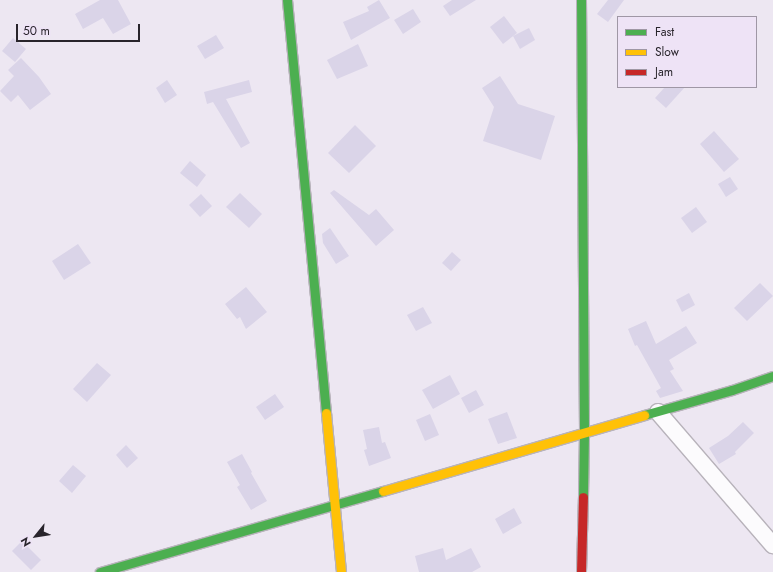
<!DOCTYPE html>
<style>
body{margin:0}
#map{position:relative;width:773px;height:572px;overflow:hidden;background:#ede7f2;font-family:Jost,sans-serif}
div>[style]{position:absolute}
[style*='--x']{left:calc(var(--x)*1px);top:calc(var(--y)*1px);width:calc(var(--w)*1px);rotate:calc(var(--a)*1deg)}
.building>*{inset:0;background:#dad4e8}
.roads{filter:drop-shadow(1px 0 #b8b3bb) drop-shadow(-1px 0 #b8b3bb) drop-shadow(0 1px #b8b3bb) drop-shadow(0 -1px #b8b3bb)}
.street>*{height:16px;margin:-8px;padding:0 8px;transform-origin:8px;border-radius:8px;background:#fcfbfd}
.fast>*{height:9px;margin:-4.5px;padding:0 4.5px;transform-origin:4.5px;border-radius:4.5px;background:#4caf50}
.slow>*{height:9px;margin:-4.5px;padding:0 4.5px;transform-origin:4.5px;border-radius:4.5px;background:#ffc107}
.jam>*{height:9px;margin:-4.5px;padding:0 4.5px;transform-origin:4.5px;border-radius:4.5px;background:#c62828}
span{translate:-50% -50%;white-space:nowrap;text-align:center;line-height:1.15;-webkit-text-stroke:3.5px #eee3f6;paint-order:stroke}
.legend{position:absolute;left:617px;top:16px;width:140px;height:72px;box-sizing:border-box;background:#eee3f6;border:1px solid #9f97a5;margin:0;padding:5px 7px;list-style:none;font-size:12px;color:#28242b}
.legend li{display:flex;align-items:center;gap:8px;height:20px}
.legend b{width:20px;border:1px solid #9f97a5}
.north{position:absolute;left:16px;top:516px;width:40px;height:40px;-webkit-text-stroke:3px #eee3f6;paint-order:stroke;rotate:240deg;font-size:11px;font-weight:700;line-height:16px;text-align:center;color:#28242b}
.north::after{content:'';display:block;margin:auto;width:14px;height:18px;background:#28242b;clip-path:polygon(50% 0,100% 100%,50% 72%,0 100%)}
.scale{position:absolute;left:16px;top:24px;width:124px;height:18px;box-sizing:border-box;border:2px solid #28242b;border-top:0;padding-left:5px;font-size:12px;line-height:14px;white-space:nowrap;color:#28242b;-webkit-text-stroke:3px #eee3f6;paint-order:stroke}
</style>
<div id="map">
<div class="building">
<i style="clip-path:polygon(100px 0,118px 0,131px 24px,113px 34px,103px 18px,83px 29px,75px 14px)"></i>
<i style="clip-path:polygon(379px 0,390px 18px,351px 40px,343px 22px,369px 11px,367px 7px)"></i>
<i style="clip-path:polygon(452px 0,476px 0,450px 16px,443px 6px)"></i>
<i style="clip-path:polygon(608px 0,624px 0,608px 22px,597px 14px)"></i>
<i style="clip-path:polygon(413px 9px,421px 22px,403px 34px,394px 20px)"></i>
<i style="clip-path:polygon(504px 16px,517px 33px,503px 44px,490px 27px)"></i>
<i style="clip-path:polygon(529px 28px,535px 40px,520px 49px,513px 36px)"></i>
<i style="clip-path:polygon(216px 35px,224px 48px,205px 59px,197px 46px)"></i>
<i style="clip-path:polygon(13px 38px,26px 49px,15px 62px,2px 51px)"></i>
<i style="clip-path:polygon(358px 44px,368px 66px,337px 79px,327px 60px)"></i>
<i style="clip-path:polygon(21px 58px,39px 77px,51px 94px,30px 110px,18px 95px,11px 102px,0 91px,14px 76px,8px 70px)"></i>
<i style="clip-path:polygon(500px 76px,518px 104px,555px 116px,541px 160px,483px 141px,494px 107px,482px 88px)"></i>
<i style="clip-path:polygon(167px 80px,177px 95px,165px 103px,156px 88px)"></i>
<i style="clip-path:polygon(249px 80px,252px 92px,226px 99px,250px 143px,241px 148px,213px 102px,207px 104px,204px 92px)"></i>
<i style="clip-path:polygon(665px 87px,685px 87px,666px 108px,655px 98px)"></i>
<i style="clip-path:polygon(355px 125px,376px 146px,349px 173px,328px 153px)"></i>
<i style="clip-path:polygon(714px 131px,739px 159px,724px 172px,700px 144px)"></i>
<i style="clip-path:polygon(190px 161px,206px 175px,197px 187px,180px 173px)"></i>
<i style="clip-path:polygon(730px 177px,738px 189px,726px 197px,718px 184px)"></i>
<i style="clip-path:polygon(334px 190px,369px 215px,376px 209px,394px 230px,376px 246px,330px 193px)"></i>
<i style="clip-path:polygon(240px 193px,262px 214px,249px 228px,226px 207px)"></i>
<i style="clip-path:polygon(201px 194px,212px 206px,200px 217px,189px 205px)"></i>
<i style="clip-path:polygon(696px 207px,707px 222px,692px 233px,681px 218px)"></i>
<i style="clip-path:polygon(330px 228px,349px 256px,336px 264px,323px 243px,322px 234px)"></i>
<i style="clip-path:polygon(78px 244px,91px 263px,64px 280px,52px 261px)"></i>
<i style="clip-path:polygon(452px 252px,461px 260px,451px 271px,442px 263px)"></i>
<i style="clip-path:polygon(760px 283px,773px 296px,747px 321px,734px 308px)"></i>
<i style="clip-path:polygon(246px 287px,267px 312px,246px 329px,240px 317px,237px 319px,225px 304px)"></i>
<i style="clip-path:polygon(689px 293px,695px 305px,682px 312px,676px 300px)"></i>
<i style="clip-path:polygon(423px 307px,432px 323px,416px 331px,407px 315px)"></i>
<i style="clip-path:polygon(646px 321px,656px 344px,686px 326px,697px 343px,669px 360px,674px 369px,670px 371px,683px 391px,660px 398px,656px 391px,661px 388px,637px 345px,635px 346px,628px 329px)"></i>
<i style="clip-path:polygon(97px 363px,111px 375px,87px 402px,73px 389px)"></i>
<i style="clip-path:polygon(450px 375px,460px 394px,433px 409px,422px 390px)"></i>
<i style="clip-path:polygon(476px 390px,484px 405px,469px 413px,461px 398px)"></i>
<i style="clip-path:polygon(275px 394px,284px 407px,265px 420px,256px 407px)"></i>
<i style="clip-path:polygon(507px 412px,517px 438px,498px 444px,488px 419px)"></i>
<i style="clip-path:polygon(430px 414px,439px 435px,425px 441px,416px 420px)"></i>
<i style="clip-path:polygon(743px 422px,754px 433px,735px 452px,736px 454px,719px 464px,709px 448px,728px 436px)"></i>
<i style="clip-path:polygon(379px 427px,382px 443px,385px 442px,391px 458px,369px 466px,364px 450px,367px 449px,363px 430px)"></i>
<i style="clip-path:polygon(126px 445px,138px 458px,127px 468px,116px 455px)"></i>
<i style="clip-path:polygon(242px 454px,252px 472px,251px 473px,267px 501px,251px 510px,237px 487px,240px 485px,227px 462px)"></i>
<i style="clip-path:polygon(73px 465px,86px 476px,72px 493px,59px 481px)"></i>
<i style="clip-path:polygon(514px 508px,522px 523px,503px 534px,495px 519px)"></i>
<i style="clip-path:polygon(22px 541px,41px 560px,31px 570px,12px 551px)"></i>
<i style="clip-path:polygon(443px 548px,446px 560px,471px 548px,481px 567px,472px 572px,419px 572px,415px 556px)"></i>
</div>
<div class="roads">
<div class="street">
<i style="--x:658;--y:412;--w:176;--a:49.2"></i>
</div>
<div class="fast">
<i style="--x:287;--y:0;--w:415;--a:84.6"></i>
<i style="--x:581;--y:0;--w:433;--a:89.6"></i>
<i style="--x:584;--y:433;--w:64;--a:90.9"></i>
<i style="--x:644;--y:415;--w:91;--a:-15.9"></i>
<i style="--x:732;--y:390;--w:43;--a:-18.9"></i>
<i style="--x:100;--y:572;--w:294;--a:-16"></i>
</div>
<div class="slow">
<i style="--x:326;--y:413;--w:160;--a:84.6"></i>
<i style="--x:383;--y:491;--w:272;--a:-16.2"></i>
</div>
<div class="jam">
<i style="--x:581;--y:572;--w:75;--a:-88.5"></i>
</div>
</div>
<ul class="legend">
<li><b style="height:5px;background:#4caf50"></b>Fast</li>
<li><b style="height:5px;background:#ffc107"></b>Slow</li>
<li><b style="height:5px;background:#c62828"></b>Jam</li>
</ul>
<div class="north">N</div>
<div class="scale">50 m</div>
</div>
